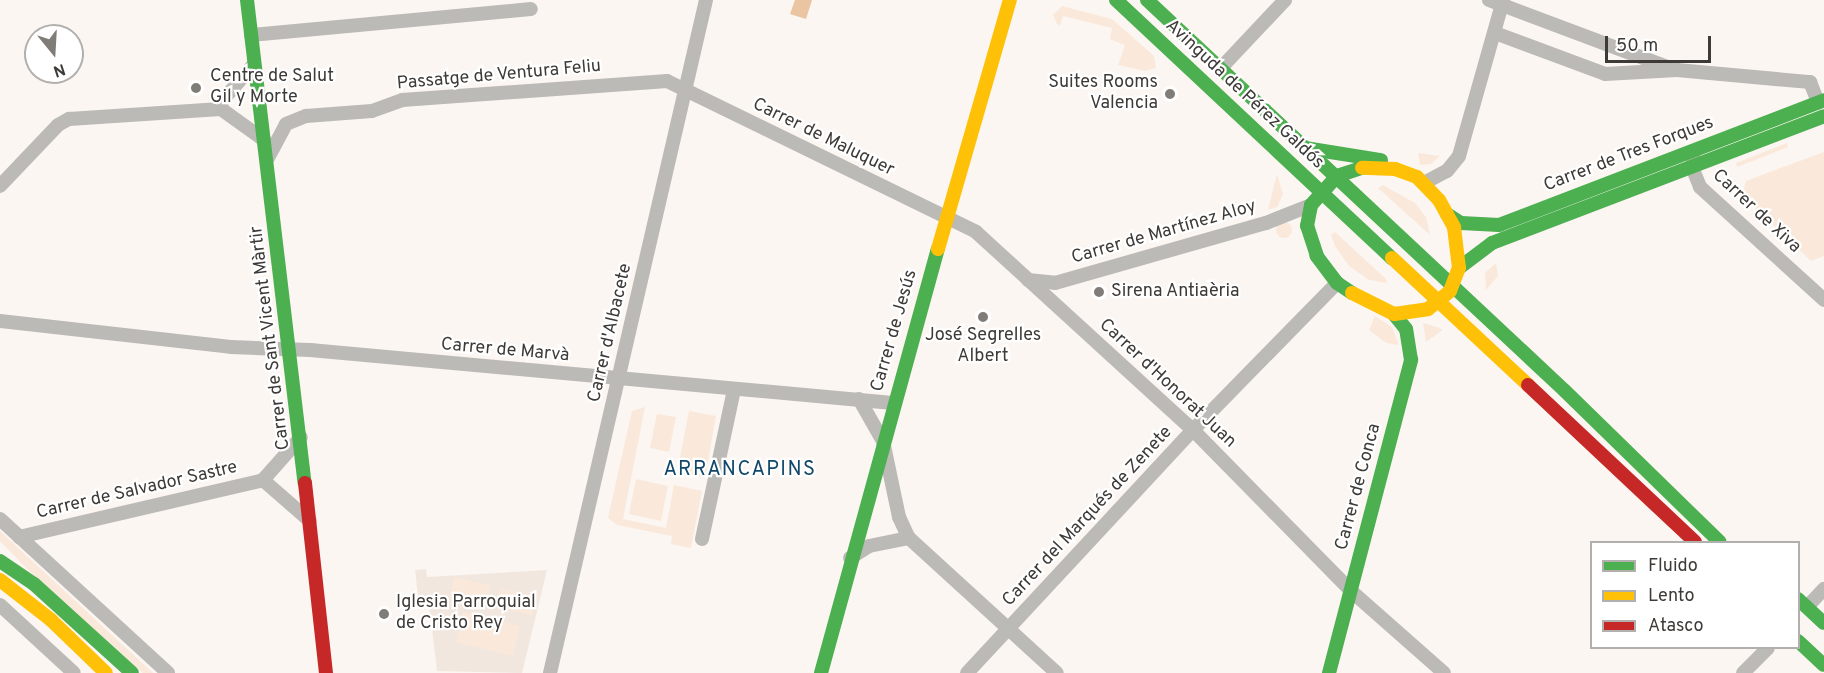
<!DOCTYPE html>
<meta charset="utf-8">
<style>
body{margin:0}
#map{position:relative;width:1824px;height:673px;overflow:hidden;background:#fbf6f2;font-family:Overpass,sans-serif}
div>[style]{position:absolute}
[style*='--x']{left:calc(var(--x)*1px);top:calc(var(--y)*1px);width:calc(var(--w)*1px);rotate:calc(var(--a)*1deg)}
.built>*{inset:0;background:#f1e7df}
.green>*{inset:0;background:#fae9db}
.round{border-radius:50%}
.water>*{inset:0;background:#ebc4a2}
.street>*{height:14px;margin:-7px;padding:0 7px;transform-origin:7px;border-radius:7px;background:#bbbab6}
.fast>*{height:14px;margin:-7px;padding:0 7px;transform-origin:7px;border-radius:7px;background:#4caf50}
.slow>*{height:14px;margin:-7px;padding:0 7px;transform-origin:7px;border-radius:7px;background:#ffc107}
.jam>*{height:14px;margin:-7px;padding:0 7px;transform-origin:7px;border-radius:7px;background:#c62828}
.dots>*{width:16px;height:16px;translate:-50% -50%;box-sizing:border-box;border:3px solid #fff;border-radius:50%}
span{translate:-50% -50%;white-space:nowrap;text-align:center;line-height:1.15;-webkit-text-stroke:4.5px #fff;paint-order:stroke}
.street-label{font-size:18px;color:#3d3a37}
.poi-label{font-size:18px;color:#3d3a37}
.left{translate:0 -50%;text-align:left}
.right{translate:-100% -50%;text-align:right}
.neighbourhood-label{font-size:20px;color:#11476a;letter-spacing:1.5px}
.legend{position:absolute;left:1590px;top:541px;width:210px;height:108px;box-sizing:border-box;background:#fff;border:2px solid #b1b0af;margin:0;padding:8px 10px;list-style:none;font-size:18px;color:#3d3a37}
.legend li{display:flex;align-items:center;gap:12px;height:30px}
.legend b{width:30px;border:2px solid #b1b0af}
.north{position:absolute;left:24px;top:24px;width:60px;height:60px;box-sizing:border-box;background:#fff;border:2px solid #b1b0af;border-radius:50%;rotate:162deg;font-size:16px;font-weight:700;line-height:24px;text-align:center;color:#3d3a37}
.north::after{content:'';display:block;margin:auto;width:21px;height:27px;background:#807c78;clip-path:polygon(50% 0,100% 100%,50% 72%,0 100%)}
.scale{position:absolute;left:1605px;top:36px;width:106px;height:27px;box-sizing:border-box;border:3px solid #3d3a37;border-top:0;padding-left:8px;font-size:18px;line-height:21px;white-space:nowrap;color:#3d3a37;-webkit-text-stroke:4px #fff;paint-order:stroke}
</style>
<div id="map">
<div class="built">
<i style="clip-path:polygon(426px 569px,427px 577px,547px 570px,522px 673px,437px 671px,428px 596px,418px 597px,415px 570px)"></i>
</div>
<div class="green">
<i style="clip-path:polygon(1062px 6px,1112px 19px,1154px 56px,1156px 68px,1145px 71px,1118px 65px,1125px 45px,1110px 39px,1112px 28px,1063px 16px,1060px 26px,1057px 24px,1053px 15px)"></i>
<i style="clip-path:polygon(1787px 143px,1788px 147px,1737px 167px,1736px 163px)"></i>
<i style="clip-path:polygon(1824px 152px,1824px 256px,1811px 261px,1742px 196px,1746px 181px)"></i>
<i style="clip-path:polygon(1418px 153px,1440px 156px,1431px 164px,1420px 165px)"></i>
<i style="clip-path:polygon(1277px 174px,1283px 194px,1277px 207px,1268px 210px)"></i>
<i style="clip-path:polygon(1383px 185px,1415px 203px,1426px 217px,1430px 235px,1378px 188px)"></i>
<i class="round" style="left:1276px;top:222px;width:16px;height:16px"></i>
<i style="clip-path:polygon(1335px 232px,1386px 279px,1387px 283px,1369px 280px,1349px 266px,1335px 246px,1331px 235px)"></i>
<i style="clip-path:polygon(1496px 263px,1498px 276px,1486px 290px,1485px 273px)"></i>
<i style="clip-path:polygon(1375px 316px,1392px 327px,1399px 345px,1386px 343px,1369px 330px)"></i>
<i style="clip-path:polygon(1423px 323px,1437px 327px,1443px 330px,1426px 342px)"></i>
<i style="clip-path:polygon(645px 407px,623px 519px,666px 528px,674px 485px,702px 491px,691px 548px,671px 544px,672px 536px,617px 525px,608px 518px,632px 411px)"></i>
<i style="clip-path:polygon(689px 411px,716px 416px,705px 478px,677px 472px)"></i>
<i style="clip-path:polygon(657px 414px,676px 417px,669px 452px,650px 448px)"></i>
<i style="clip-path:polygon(636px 479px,668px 486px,661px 521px,629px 514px)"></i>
<i style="clip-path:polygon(0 531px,153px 673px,143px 673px,26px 568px,0 541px)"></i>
<i style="clip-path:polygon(454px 577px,491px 586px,486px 605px,450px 596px)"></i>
<i style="clip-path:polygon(500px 588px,536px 596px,532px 615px,495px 606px)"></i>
<i style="clip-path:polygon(463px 612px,520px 626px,513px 656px,456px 642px)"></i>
</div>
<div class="water">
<i style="clip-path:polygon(795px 0,812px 0,806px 19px,790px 14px)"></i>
</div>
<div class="street">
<i style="--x:1489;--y:0;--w:193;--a:20.6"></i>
<i style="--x:1495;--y:33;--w:117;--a:20.4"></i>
<i style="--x:1605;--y:74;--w:72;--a:-3.2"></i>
<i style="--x:1677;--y:70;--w:134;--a:5.2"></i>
<i style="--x:1810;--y:82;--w:22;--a:68"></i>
<i style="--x:251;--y:35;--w:281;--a:-5.3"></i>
<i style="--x:1220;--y:69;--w:95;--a:-46.7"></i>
<i style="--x:221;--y:109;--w:8;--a:-83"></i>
<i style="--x:222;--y:101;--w:49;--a:-49.1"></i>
<i style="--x:268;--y:158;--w:38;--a:-62"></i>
<i style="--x:286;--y:124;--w:22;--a:-22"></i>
<i style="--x:306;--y:116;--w:66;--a:-4.3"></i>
<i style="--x:372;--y:111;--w:32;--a:-20"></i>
<i style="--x:402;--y:100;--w:266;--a:-4.1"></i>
<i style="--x:667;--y:81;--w:344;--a:26"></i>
<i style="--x:976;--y:232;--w:294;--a:42.4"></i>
<i style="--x:1193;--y:430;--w:224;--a:45.5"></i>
<i style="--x:1350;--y:590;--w:125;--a:41.4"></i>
<i style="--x:1694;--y:158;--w:9;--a:103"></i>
<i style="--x:1692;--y:167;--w:22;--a:68"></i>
<i style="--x:1700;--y:187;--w:168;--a:42.3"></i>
<i style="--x:1424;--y:183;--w:26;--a:-28"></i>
<i style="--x:1447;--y:171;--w:19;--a:-51"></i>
<i style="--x:1459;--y:156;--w:162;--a:-74.2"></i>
<i style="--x:0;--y:186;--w:84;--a:-46.4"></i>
<i style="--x:58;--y:125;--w:13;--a:-29"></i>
<i style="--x:69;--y:119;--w:152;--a:-3.8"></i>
<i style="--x:221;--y:109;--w:53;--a:35.8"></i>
<i style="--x:1028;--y:280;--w:27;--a:6"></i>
<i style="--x:1055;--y:283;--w:219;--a:-15.9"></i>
<i style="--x:1266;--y:223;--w:48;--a:-21.8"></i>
<i style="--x:0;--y:321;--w:232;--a:6.4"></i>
<i style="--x:231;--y:347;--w:79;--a:2.2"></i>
<i style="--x:310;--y:350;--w:585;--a:5.19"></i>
<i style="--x:859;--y:399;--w:48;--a:60.3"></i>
<i style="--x:883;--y:441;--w:78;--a:78.1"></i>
<i style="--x:899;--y:517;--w:23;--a:65"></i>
<i style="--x:263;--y:480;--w:62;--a:41.1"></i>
<i style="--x:0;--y:519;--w:228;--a:42.5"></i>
<i style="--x:19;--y:537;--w:251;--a:-13.1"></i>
<i style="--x:263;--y:480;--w:57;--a:-48.5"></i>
<i style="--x:702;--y:539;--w:152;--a:-77.9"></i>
<i style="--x:850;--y:558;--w:22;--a:-32"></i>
<i style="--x:869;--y:546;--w:41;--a:-11.3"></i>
<i style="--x:909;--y:538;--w:200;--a:42.4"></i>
<i style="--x:0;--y:605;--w:100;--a:42.6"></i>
<i style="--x:1807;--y:607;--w:25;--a:-47"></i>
<i style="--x:550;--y:673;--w:691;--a:-76.95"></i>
<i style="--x:967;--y:673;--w:332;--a:-47.1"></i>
<i style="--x:1193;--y:430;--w:206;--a:-45.6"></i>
<i style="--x:1743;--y:673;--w:35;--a:-45"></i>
</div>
<div class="fast">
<i style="--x:247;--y:0;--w:486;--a:83.2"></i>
<i style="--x:1116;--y:0;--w:378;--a:43.1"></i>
<i style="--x:1147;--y:0;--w:572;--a:43.09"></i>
<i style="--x:1565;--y:391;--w:216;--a:44.3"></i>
<i style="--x:1305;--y:148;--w:77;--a:9"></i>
<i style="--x:1447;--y:214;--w:17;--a:33"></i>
<i style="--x:1461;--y:223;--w:38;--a:3"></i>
<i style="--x:1499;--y:225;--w:348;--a:-21"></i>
<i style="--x:1459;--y:268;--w:41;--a:-37.1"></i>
<i style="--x:1492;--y:243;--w:355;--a:-20.9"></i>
<i style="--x:1352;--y:293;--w:18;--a:-146"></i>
<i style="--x:1337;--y:283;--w:34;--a:-127"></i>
<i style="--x:1317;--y:256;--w:32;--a:-108"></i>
<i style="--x:1307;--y:226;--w:21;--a:-79"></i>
<i style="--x:1311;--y:205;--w:39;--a:-48"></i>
<i style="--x:1337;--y:176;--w:26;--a:-18"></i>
<i style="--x:0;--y:561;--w:41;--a:34.1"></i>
<i style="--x:34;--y:584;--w:132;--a:42.2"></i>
<i style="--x:1798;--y:599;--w:35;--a:43"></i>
<i style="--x:1798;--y:641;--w:35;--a:43"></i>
<i style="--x:821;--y:673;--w:440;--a:-74.6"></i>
<i style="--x:1329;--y:673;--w:324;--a:-75.3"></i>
<i style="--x:1411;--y:360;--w:31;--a:-99"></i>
<i style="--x:1406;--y:329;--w:19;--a:-129"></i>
</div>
<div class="slow">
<i style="--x:938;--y:249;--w:259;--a:-73.9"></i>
<i style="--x:1392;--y:258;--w:186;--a:43"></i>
<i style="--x:1352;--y:293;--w:47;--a:26.6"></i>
<i style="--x:1394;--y:314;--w:34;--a:-8"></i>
<i style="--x:1428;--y:309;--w:28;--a:-39"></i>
<i style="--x:1450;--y:291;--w:25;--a:-69"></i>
<i style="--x:1459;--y:268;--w:41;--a:-97"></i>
<i style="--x:1454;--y:227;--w:31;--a:-119"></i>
<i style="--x:1439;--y:200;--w:32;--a:-134"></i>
<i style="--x:1417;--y:177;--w:23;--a:-160"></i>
<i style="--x:1395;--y:169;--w:33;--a:-178"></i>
<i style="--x:0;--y:580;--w:65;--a:38.1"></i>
<i style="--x:51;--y:620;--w:76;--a:43.9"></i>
</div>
<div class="jam">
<i style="--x:1528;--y:385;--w:229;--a:43.2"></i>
<i style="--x:305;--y:483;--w:191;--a:83.7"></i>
</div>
<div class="dots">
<i style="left:196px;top:88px;background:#807c78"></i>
<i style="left:1170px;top:94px;background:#807c78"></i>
<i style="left:1099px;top:292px;background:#807c78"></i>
<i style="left:983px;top:317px;background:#807c78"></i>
<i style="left:384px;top:614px;background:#807c78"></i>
</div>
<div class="street-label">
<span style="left:499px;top:76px;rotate:-5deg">Passatge de Ventura Feliu</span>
<span style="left:1244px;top:95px;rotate:43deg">Avinguda de Pérez Galdós</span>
<span style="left:823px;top:138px;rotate:26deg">Carrer de Maluquer</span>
<span style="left:1629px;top:155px;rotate:-21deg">Carrer de Tres Forques</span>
<span style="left:1756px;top:212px;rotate:43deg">Carrer de Xiva</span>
<span style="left:1164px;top:233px;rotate:-16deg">Carrer de Martínez Aloy</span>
<span style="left:895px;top:331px;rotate:-74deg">Carrer de Jesús</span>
<span style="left:611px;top:333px;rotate:-77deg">Carrer d'Albacete</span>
<span style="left:271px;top:338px;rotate:-97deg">Carrer de Sant Vicent Màrtir</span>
<span style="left:505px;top:351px;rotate:5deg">Carrer de Marvà</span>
<span style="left:1167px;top:384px;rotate:43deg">Carrer d'Honorat Juan</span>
<span style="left:1359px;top:487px;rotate:-75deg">Carrer de Conca</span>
<span style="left:137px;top:491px;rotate:-13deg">Carrer de Salvador Sastre</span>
<span style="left:1088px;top:517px;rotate:-47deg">Carrer del Marqués de Zenete</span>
</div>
<div class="poi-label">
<span class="left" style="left:210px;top:88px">Centre de Salut<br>Gil y Morte</span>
<span class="right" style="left:1158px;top:94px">Suites Rooms<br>Valencia</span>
<span class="left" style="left:1111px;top:292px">Sirena Antiaèria</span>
<span style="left:983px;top:347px">José Segrelles<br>Albert</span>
<span class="left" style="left:396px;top:614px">Iglesia Parroquial<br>de Cristo Rey</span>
</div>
<div class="neighbourhood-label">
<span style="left:740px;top:470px">ARRANCAPINS</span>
</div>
<ul class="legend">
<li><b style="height:8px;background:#4caf50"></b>Fluido</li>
<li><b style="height:8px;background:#ffc107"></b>Lento</li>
<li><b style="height:8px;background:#c62828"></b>Atasco</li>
</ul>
<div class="north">N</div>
<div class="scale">50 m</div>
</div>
